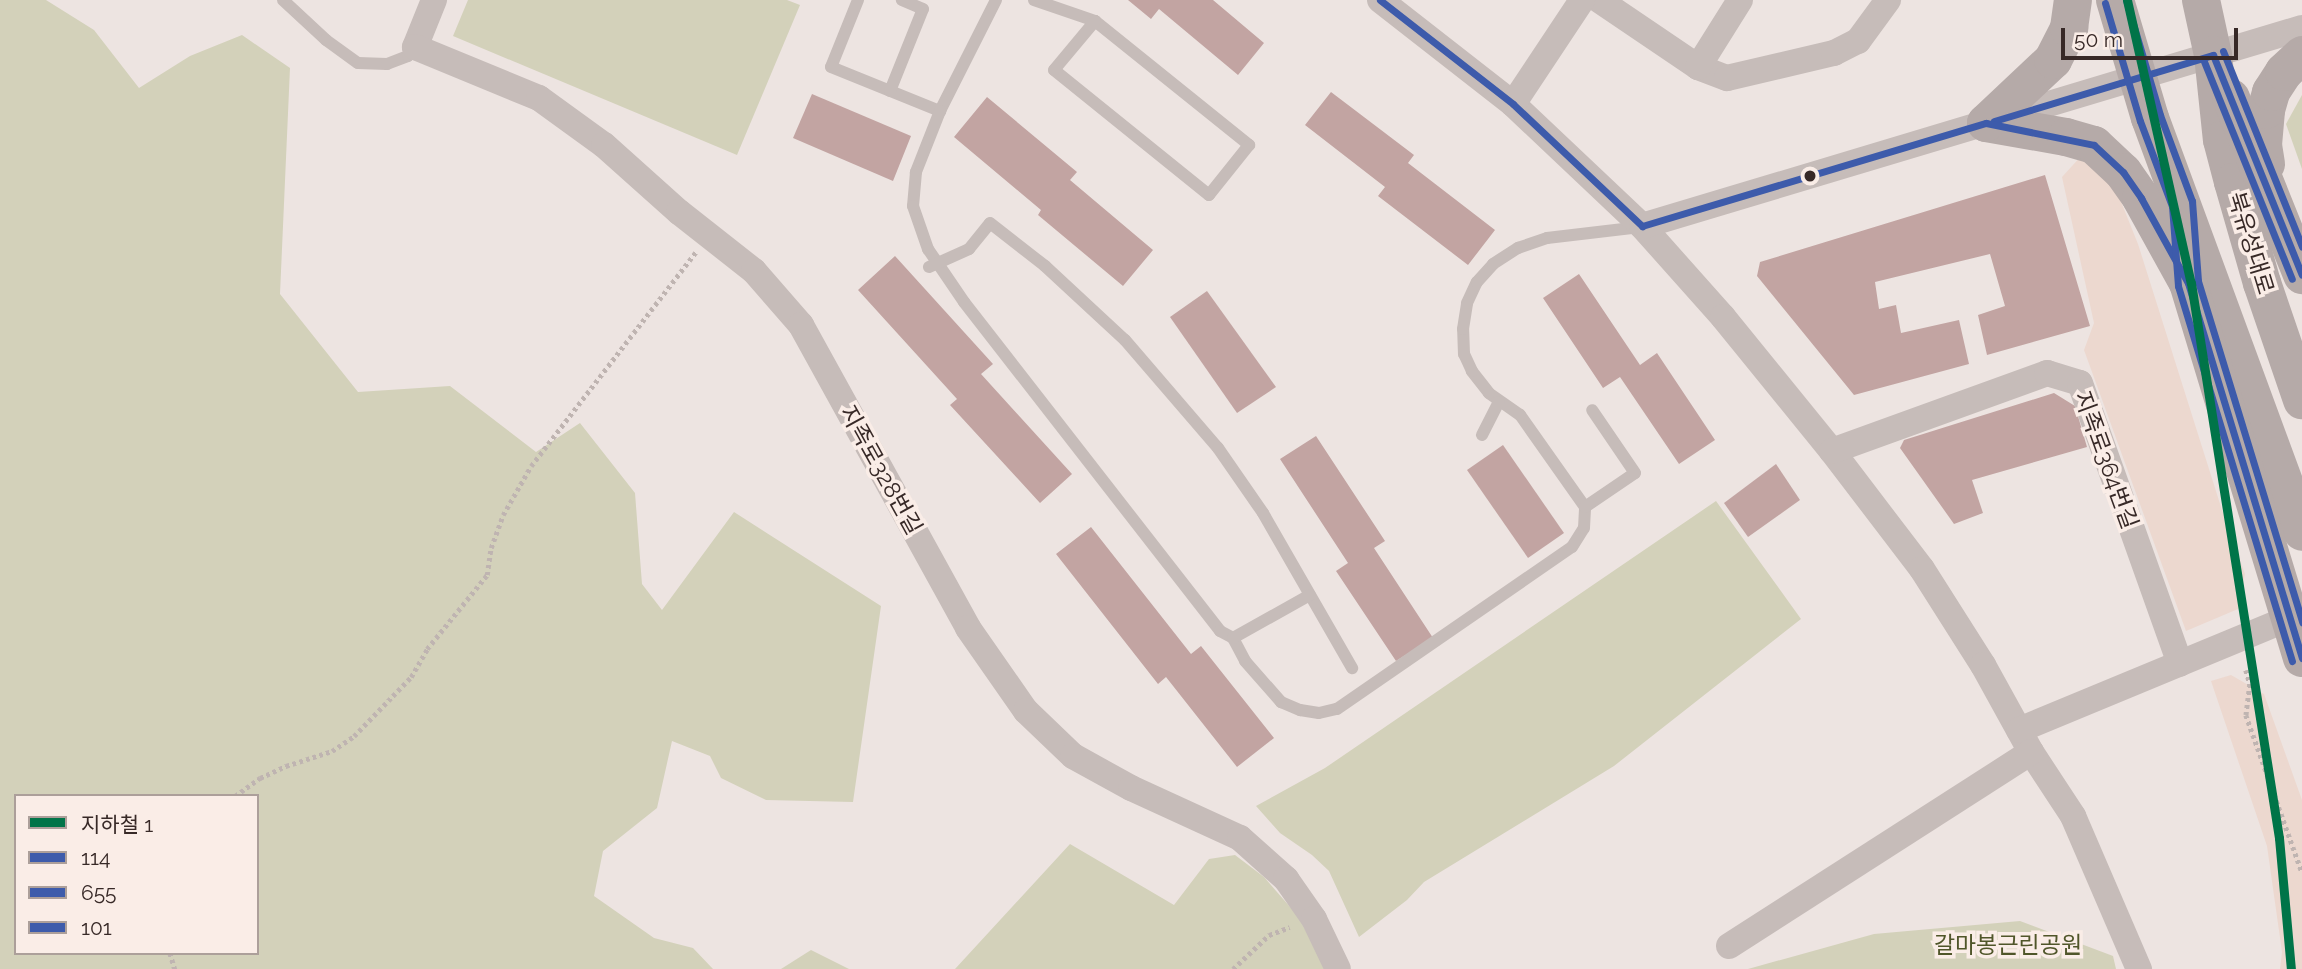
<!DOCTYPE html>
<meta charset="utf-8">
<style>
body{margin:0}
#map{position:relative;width:2302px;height:969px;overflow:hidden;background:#ede4e1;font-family:Raleway,"Noto Sans KR",sans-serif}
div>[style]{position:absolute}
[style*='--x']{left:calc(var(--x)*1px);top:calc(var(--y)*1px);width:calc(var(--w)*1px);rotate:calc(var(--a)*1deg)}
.green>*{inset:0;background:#d3d1ba}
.plaza>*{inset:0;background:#ecd8cf}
.building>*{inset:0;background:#c2a4a2}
.path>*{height:4.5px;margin-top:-2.25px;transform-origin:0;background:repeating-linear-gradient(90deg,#bfb4b1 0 3.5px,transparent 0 7px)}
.service>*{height:12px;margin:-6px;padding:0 6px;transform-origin:6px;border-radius:6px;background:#c6bcb9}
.minor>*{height:26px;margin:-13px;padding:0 13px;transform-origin:13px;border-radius:13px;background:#c6bcb9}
.primary>*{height:38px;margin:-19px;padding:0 19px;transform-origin:19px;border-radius:19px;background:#b5aaa8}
.bus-1>*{height:7px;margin:-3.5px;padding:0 3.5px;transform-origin:3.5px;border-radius:3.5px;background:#3d5bab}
.bus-2>*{height:7px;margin:-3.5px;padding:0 3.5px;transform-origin:3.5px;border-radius:3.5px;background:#3d5bab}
.bus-3>*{height:7px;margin:-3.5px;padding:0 3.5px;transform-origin:3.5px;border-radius:3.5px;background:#3d5bab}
.metro-1>*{height:9px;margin:-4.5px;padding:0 4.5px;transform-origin:4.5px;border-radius:4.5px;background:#007448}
.dots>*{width:19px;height:19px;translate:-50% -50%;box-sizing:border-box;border:4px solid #faede7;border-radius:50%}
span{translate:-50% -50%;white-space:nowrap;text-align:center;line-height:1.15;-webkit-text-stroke:7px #faede7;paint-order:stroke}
.street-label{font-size:23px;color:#372927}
.park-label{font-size:23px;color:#50562a}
.legend{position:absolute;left:14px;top:794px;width:245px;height:161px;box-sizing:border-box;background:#faede7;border:2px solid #ac9f9a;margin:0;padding:9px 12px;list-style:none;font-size:21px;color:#372927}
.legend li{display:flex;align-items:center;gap:14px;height:35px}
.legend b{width:35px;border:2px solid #ac9f9a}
.scale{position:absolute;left:2061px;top:28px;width:177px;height:32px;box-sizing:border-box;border:4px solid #372927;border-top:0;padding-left:9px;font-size:21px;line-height:24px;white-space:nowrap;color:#372927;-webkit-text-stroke:5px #faede7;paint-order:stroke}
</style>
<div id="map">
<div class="green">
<i style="clip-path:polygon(evenodd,0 0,46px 0,94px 30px,139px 88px,190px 56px,242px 35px,290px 68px,280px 294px,358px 392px,450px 386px,536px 452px,580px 423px,635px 493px,642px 584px,662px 610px,734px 512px,881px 606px,853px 802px,766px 800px,721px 778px,710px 756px,672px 741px,657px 808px,603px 851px,594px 896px,654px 938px,693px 948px,713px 969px,0 969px,0 0,16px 796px,257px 796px,257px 953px,16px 953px,16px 796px)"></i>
<i style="clip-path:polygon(468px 0,787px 0,800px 5px,737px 155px,453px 36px)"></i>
<i style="clip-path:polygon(2302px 95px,2302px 169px,2286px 124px)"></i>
<i style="clip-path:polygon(1716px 501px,1801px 619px,1614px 766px,1424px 882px,1407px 900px,1359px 937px,1329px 871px,1312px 855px,1280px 833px,1256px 806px,1325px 768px)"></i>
<i style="clip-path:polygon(1070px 844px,1174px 905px,1209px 859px,1235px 855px,1264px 877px,1298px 916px,1326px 969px,955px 969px)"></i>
<i style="clip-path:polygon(2020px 921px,2113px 956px,2116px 969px,1748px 969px,1874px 934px)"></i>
<i style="clip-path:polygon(811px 950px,849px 969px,781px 969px)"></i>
</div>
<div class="plaza">
<i style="clip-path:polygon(2083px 154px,2087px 155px,2120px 199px,2138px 244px,2221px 507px,2245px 574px,2238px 609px,2186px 631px,2084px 350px,2094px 323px,2062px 177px)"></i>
<i style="clip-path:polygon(2231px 675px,2264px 694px,2302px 800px,2302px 969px,2280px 969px,2282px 952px,2267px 846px,2211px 681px)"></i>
</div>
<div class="building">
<i style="clip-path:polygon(1128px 0,1213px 0,1264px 43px,1238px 75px,1159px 9px,1151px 19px)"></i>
<i style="clip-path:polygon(1331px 92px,1414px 155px,1408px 163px,1495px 230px,1468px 265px,1378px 196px,1385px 187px,1305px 125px)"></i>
<i style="clip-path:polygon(812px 94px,911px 136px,893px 181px,793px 138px)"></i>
<i style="clip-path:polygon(987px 97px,1077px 172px,1070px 180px,1153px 250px,1123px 286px,1038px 215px,1041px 210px,954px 137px)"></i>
<i style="clip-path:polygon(2045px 175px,2090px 326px,1987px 355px,1978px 315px,2005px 306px,1990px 254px,1875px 282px,1879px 309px,1896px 305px,1901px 333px,1959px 320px,1969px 364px,1854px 395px,1757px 276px,1760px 262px)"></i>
<i style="clip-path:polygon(895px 256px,993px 364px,981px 374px,1072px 474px,1040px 503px,950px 405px,957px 399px,858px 290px)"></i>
<i style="clip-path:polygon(1579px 274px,1640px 365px,1657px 353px,1715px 440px,1679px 464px,1620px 377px,1603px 388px,1543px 298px)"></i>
<i style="clip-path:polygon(1207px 291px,1276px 387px,1237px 413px,1170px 317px)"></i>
<i style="clip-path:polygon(2054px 393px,2075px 406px,2087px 447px,1972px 480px,1983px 513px,1954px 524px,1900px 448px,1904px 440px)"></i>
<i style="clip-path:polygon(1316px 436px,1385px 541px,1374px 548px,1433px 638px,1396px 661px,1336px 571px,1348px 563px,1280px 459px)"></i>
<i style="clip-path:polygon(1503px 445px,1564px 533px,1528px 558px,1467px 470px)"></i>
<i style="clip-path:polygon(1776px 464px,1800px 500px,1748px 537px,1724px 503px)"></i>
<i style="clip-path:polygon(1091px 527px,1191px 654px,1201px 646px,1274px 738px,1237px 767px,1166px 677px,1158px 684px,1056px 554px)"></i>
</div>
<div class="path">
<i style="--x:2246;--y:670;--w:15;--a:74"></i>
<i style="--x:2250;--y:684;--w:31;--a:97"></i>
<i style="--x:2246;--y:715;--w:167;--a:70.4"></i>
<i style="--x:235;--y:796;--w:31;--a:-36"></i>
<i style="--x:260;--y:778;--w:29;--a:-25"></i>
<i style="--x:286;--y:766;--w:48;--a:-18.1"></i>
<i style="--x:332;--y:751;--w:27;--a:-34"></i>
<i style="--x:354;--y:736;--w:82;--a:-46"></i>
<i style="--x:411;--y:677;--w:32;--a:-60"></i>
<i style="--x:427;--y:649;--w:95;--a:-51"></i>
<i style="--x:487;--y:575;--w:27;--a:-82"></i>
<i style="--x:491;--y:548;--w:35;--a:-70"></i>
<i style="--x:503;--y:515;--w:56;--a:-60.3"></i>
<i style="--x:531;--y:466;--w:270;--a:-52.4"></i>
<i style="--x:170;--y:953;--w:17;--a:73"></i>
<i style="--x:1233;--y:969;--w:50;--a:-43.4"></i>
<i style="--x:1269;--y:935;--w:22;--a:-21"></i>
</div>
<div class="service">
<i style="--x:283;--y:0;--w:59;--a:42.9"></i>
<i style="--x:326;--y:40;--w:39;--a:36"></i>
<i style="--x:358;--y:63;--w:29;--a:2"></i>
<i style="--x:387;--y:64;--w:22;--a:-21"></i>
<i style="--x:408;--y:56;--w:11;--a:-52"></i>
<i style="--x:858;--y:0;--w:72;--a:111.9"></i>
<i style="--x:831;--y:67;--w:118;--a:22"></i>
<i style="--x:996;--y:0;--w:124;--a:116.8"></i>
<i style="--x:940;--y:111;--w:66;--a:111.5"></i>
<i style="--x:916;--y:172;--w:34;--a:95"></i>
<i style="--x:913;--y:206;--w:46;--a:70.8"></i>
<i style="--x:928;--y:249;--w:64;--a:55.8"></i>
<i style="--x:964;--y:302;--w:417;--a:52.1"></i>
<i style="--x:1220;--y:631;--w:15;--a:28"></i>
<i style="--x:1233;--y:638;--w:26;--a:62"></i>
<i style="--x:1245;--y:661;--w:55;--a:48.7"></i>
<i style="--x:1281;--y:702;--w:21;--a:23"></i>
<i style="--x:1300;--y:710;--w:19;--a:9"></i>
<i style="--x:1319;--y:713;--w:18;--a:-13"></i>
<i style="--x:1337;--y:709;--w:285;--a:-34.6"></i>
<i style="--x:1572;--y:547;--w:22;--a:-58"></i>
<i style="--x:1584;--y:528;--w:21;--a:-87"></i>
<i style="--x:1585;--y:507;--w:113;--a:-125.2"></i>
<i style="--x:1520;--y:415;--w:38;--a:-145"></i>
<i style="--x:1489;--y:393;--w:28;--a:-128"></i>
<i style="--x:1472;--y:371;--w:19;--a:-115"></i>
<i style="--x:1464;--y:354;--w:25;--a:-92"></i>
<i style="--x:1463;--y:329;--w:26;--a:-81"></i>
<i style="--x:1467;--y:303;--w:23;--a:-65"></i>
<i style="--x:1477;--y:282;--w:24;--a:-48"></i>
<i style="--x:1493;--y:264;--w:30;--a:-33"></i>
<i style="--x:1518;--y:248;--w:31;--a:-19"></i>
<i style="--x:1547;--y:238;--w:94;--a:-6.7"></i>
<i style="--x:1034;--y:0;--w:65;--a:19"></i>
<i style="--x:1095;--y:21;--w:198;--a:38.8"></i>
<i style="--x:1249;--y:145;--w:64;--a:128.7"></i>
<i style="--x:1209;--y:195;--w:199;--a:-141.1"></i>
<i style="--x:1054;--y:70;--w:64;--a:-50.1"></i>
<i style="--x:890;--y:91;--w:88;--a:-68.1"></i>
<i style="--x:923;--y:9;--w:23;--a:-157"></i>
<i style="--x:929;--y:267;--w:44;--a:-24.2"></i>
<i style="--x:969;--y:249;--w:33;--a:-51"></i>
<i style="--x:990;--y:223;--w:70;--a:38"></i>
<i style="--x:1045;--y:266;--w:109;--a:42.8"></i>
<i style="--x:1125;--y:340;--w:143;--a:49.3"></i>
<i style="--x:1218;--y:448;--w:79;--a:55.3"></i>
<i style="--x:1263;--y:513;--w:179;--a:60.1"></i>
<i style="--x:1482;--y:435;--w:37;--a:-63"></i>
<i style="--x:1585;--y:507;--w:60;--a:-34.2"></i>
<i style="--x:1635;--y:473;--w:76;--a:-124.3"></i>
<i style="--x:1233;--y:638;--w:88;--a:-29.2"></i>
</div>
<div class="minor">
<i style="--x:434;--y:0;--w:51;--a:112"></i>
<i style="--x:415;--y:47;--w:134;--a:22.4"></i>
<i style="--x:539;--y:98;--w:80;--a:35.9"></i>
<i style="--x:604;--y:145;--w:101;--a:41.8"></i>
<i style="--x:679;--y:212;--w:95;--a:38.2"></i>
<i style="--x:754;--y:271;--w:72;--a:49"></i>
<i style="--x:801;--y:325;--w:346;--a:61.1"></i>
<i style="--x:968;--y:628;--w:101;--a:55.1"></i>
<i style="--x:1026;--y:711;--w:65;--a:43.8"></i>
<i style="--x:1073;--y:756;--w:66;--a:28.9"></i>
<i style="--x:1131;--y:788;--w:120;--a:24.6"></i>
<i style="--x:1240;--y:838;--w:62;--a:41.7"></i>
<i style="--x:1286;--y:879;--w:49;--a:55"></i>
<i style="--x:1314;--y:919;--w:55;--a:64.4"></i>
<i style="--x:1380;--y:0;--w:169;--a:38"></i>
<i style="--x:1513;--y:104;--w:178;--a:43.4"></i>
<i style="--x:1642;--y:226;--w:122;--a:48.3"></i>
<i style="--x:1723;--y:317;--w:173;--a:50.9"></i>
<i style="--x:1832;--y:451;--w:148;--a:52.7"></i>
<i style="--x:1922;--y:569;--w:114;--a:57.6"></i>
<i style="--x:1983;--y:665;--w:99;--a:61.1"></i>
<i style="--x:2031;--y:752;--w:77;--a:56.7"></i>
<i style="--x:2073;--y:816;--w:167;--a:66.7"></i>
<i style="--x:1599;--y:0;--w:120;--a:34.1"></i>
<i style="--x:1698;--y:67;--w:31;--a:21"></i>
<i style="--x:1727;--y:78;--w:110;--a:-13.2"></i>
<i style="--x:1834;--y:53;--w:27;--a:-27"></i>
<i style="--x:1858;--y:41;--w:51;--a:-53.8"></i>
<i style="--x:1698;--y:67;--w:79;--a:-57.9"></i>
<i style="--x:1513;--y:104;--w:125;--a:-56.4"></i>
<i style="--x:1642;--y:226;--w:689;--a:-16.7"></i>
<i style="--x:1832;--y:451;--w:229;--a:-19.9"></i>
<i style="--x:2047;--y:373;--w:34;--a:17"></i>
<i style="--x:2080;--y:383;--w:298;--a:70.4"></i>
<i style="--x:2019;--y:730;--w:292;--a:-22.5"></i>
<i style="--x:1729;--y:946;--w:359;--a:-32.7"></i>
</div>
<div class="primary">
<i style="--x:2115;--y:0;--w:123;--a:73.5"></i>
<i style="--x:2150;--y:118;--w:441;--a:69.8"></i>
<i style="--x:2201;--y:0;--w:56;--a:77.7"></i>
<i style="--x:2213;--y:55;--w:85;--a:84"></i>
<i style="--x:2222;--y:140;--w:43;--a:75.3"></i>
<i style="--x:2233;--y:182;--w:105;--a:74"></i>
<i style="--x:2262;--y:283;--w:124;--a:71.1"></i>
<i style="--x:2231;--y:98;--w:191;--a:68.1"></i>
<i style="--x:1986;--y:123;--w:81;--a:9.9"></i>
<i style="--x:2066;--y:137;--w:29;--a:16"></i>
<i style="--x:2094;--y:145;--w:40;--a:43"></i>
<i style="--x:2123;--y:172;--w:32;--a:55"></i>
<i style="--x:2141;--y:198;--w:97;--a:61.1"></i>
<i style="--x:2188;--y:283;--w:392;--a:73.1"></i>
<i style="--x:1986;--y:123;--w:92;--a:-43.2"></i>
<i style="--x:2053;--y:60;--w:36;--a:-63"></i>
<i style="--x:2069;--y:28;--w:28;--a:-82"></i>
<i style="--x:2266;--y:164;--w:19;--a:-99"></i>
<i style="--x:2263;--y:145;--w:35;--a:-85"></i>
<i style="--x:2266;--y:110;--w:19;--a:-74"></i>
<i style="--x:2271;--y:92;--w:24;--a:-57"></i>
<i style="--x:2284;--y:72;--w:25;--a:-43"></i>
</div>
<div class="bus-1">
<i style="--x:1380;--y:0;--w:169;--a:38"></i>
<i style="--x:1513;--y:104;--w:178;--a:43.4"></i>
<i style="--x:2213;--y:55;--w:237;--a:68"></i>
<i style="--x:1994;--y:121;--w:229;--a:-16.8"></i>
<i style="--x:1642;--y:226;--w:359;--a:-16.7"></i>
<i style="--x:1986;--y:123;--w:110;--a:11.5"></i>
<i style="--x:2094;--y:145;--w:40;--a:43"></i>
<i style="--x:2123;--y:172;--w:32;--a:55"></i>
<i style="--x:2141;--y:198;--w:97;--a:61.1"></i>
<i style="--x:2188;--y:283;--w:392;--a:73.1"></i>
</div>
<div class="bus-2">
<i style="--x:2105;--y:3;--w:123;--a:73.5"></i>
<i style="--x:2140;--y:121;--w:91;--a:69.4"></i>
<i style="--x:2172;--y:206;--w:80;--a:85.7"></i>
<i style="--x:2178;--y:286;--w:392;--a:73.1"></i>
<i style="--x:2203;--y:59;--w:237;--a:68"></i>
</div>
<div class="bus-3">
<i style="--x:2126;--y:0;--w:120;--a:73.5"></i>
<i style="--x:2160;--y:115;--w:92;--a:69.6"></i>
<i style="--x:2192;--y:201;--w:80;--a:85.7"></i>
<i style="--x:2198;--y:281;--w:357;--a:73"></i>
<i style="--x:2223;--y:51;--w:211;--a:68"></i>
</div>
<div class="metro-1">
<i style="--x:2127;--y:0;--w:290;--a:77.3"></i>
<i style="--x:2191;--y:283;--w:562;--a:80.99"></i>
<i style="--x:2279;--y:838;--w:132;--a:84.8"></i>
</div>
<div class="dots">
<i style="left:1810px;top:176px;background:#372927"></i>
</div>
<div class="street-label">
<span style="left:2251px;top:243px;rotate:73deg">북유성대로</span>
<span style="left:2106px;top:460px;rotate:70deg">지족로364번길</span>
<span style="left:881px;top:470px;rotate:61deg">지족로328번길</span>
</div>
<div class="park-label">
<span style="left:2008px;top:945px">갈마봉근린공원</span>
</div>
<ul class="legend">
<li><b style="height:9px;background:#007448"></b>지하철 1</li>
<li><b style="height:9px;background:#3d5bab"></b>114</li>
<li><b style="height:9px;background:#3d5bab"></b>655</li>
<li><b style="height:9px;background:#3d5bab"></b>101</li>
</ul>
<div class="scale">50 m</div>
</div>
